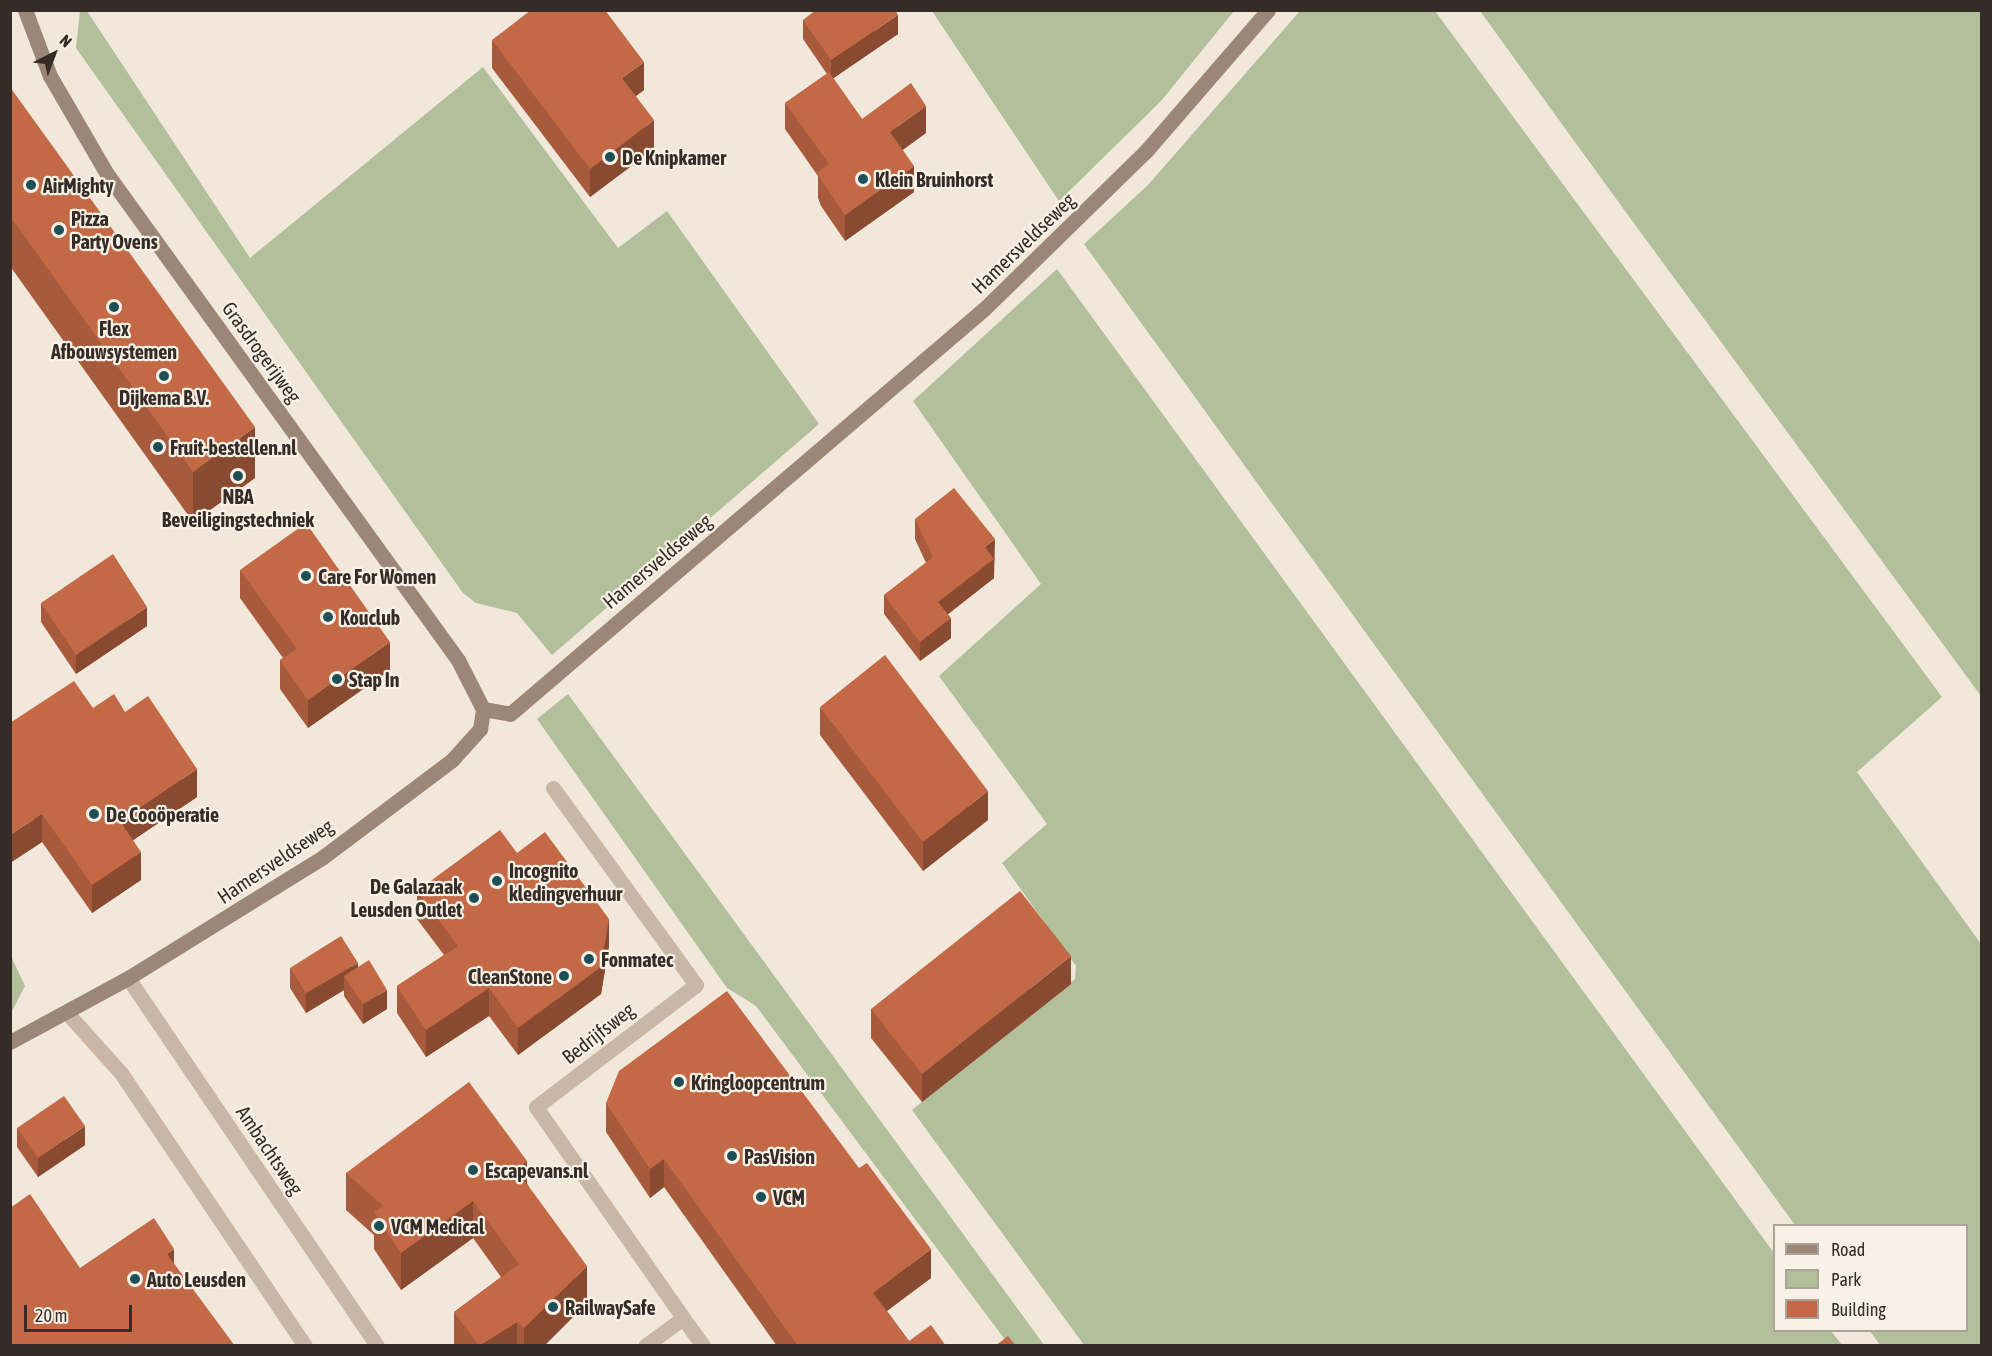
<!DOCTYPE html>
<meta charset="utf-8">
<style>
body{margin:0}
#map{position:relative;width:1992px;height:1356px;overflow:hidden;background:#f1e7da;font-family:"Asap Condensed",sans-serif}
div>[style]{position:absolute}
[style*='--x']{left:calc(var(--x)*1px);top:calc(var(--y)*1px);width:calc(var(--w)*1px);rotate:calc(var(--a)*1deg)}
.green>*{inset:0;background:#b1bf9a}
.street>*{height:15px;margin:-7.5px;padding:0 7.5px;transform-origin:7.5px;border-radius:7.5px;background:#c8b7a6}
.secondary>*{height:15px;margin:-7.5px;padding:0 7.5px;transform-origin:7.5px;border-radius:7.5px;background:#9c8678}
.wall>*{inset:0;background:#a85a3c}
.shaded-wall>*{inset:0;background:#884a31}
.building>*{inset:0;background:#c36946}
.dots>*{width:16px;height:16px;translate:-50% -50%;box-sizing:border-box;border:3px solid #f9f1e6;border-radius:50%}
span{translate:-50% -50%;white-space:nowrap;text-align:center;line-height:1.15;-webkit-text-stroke:4.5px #f9f1e6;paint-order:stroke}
.poi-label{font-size:20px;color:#352c27;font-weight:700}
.left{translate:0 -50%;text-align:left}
.right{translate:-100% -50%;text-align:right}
.street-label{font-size:20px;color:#352c27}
.frame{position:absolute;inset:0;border:12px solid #352c27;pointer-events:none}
.legend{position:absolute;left:1773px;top:1224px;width:195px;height:108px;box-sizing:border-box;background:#f9f1e6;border:2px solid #aba29a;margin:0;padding:8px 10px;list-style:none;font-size:18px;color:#352c27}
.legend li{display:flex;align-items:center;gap:12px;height:30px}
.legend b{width:30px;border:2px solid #aba29a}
.north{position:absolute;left:24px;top:24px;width:60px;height:60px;-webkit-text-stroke:4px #f9f1e6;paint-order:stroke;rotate:42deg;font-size:16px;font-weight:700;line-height:24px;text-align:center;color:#352c27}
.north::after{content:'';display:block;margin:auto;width:21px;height:27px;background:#352c27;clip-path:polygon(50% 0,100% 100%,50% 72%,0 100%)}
.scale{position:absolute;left:24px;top:1305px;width:108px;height:27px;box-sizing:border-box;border:3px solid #352c27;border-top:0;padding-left:8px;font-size:18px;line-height:21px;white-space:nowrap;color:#352c27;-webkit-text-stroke:4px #f9f1e6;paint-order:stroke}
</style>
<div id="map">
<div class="green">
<i style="clip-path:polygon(80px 11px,87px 11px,250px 258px,483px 67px,618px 248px,667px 211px,819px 424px,552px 655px,517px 613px,476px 603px,463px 593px,76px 48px)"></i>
<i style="clip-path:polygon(932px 11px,1234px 11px,1161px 101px,1059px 201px)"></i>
<i style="clip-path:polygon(1300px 11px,1435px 11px,1942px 697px,1857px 772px,1981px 944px,1981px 1345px,1880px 1345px,1870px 1331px,1966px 1330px,1966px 1226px,1795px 1225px,1084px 244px,1148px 185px)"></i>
<i style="clip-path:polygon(1480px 11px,1981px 11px,1981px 696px,1625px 211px)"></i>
<i style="clip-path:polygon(1057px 269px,1774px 1253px,1774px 1330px,1831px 1331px,1842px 1345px,1084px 1345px,912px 1110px,1075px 979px,1076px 966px,1002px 863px,1047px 824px,939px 676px,1041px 584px,913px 401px)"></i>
<i style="clip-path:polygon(568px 694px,885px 1127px,1044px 1345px,1009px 1345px,756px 1006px,727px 988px,537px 719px)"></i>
<i style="clip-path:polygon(10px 954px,25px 986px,11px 1013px,10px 1013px)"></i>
</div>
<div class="street">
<i style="--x:553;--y:788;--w:243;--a:54"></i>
<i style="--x:696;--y:985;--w:201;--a:142.7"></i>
<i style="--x:536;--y:1107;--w:257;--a:55.1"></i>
<i style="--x:683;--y:1318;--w:47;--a:143.6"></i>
<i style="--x:128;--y:978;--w:444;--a:55.9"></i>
<i style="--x:68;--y:1014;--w:79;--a:48.1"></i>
<i style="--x:121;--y:1073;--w:329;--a:56"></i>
<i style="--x:683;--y:1318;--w:34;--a:54"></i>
</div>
<div class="secondary">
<i style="--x:25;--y:10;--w:71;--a:69.3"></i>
<i style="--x:50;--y:76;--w:113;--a:59.8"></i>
<i style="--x:107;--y:174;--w:599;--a:54.16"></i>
<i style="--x:458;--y:660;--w:55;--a:63"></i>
<i style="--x:483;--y:709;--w:27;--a:10"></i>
<i style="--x:510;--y:714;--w:623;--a:-40.51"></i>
<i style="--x:984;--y:309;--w:226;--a:-44.3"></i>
<i style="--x:1146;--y:151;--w:186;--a:-49.1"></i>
<i style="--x:10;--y:1042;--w:134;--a:-28.5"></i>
<i style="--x:128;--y:978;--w:229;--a:-31.8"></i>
<i style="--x:323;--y:857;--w:161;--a:-36.9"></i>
<i style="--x:452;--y:760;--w:42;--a:-47.9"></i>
<i style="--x:480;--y:729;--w:20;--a:-81"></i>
</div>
<div class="wall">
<i style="clip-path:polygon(803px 20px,898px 34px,833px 78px,862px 119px,926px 133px,903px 150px,914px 192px,845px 241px,821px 206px,818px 198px,818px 176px,785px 129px,785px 103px,827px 74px,803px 39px)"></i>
<i style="clip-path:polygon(492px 40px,644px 90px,636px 96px,654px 149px,590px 197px,492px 68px)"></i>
<i style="clip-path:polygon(10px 87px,255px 478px,193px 522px,10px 266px)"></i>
<i style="clip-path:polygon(915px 519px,995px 559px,994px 560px,994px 578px,948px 614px,951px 638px,920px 661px,884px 614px,884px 595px,926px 563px,915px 539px)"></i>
<i style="clip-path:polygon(240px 570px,390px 670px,308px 728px,280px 689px,280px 660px,283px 658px,240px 598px)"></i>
<i style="clip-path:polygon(41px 603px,147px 626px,76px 674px,41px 622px)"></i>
<i style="clip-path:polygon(820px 707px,988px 820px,923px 871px,820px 735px)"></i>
<i style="clip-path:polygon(93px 708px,125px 712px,197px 797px,133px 840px,141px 880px,92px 913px,42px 842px,10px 863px)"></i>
<i style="clip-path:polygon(517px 853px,609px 946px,601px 994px,518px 1055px,489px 1016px,426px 1057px,397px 1013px,397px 986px,444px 955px,417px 919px,417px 891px)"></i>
<i style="clip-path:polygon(358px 967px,387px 1009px,363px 1024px,344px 996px,344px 990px,306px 1013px,290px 988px,290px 968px)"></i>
<i style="clip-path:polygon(1071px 984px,922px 1102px,871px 1038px,871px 1009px)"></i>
<i style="clip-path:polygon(606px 1103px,931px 1278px,887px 1311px,909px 1341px,946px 1346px,777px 1346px,664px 1187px,650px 1198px,606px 1132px)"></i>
<i style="clip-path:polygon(17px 1128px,85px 1145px,38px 1177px,17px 1147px)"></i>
<i style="clip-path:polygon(346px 1173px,527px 1183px,587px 1303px,544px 1346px,454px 1346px,454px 1312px,501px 1277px,473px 1238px,401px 1290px,374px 1249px,374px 1235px,346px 1210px)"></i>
</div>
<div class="shaded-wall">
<i style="clip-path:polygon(898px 15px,898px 34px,831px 80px,831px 60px)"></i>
<i style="clip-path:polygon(644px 62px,644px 90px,622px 106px,622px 78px)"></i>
<i style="clip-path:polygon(926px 106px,926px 133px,890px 158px,890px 132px)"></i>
<i style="clip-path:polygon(654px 120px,654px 149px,590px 197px,590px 169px)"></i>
<i style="clip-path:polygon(914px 166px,914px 192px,845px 241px,845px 215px)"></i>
<i style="clip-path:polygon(255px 427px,255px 478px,193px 522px,193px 472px)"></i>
<i style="clip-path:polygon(995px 539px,994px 578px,938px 622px,938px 602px,985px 547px)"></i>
<i style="clip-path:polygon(147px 607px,147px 626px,76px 674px,76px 655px)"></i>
<i style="clip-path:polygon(951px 618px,951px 638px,920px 661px,920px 642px)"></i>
<i style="clip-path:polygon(390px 642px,390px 670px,308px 728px,308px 700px)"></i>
<i style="clip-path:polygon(197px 769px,197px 797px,120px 849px,120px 821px)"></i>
<i style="clip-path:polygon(988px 791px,988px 820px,923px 871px,923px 842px)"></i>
<i style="clip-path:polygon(42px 814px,42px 842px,10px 863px,10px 835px)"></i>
<i style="clip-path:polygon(141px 852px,141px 880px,92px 913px,92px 885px)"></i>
<i style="clip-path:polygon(609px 919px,609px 946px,601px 994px,518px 1055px,518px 1028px)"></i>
<i style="clip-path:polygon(1071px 956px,1071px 984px,922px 1102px,922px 1074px)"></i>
<i style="clip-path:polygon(358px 963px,358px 982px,344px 976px,344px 990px,306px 1013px,306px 993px)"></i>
<i style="clip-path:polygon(489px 988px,489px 1016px,426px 1057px,426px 1030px)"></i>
<i style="clip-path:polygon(387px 990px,387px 1009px,363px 1024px,363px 1004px)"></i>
<i style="clip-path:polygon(85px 1126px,85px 1145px,38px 1177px,38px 1158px)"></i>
<i style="clip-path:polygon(664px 1159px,664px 1187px,650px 1198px,650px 1169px)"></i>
<i style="clip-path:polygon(527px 1161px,527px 1198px,516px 1169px)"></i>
<i style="clip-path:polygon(473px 1201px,473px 1238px,401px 1290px,401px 1253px)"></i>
<i style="clip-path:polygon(174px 1249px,174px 1278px,167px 1254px)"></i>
<i style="clip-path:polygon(931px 1249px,931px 1278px,873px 1321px,873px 1293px)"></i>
<i style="clip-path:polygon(587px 1266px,587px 1303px,544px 1346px,524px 1346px,524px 1328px)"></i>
<i style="clip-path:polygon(517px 1322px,517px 1346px,479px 1346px)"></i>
</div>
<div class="building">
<i style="clip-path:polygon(531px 10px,605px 10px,644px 62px,622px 78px,654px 120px,590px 169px,492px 40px)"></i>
<i style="clip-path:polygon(816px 10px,895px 10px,898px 15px,831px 60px,803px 20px)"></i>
<i style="clip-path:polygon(829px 72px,862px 119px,911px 83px,926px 106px,890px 132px,914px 166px,845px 215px,821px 180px,818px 172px,829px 164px,785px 103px)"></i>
<i style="clip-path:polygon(10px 87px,255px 427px,193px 472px,10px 216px)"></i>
<i style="clip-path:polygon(954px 488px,995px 539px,985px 547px,994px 559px,938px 602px,951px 618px,920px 642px,884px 595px,933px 557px,915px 519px)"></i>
<i style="clip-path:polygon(306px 523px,390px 642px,308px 700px,280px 660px,297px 649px,240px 570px)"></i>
<i style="clip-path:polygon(113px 554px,147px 607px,76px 655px,41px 603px)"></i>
<i style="clip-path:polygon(885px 655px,988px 791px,923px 842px,820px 707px)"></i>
<i style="clip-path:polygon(74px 681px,93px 708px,114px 694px,125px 712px,148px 696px,197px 769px,120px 821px,141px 852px,92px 885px,42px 814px,10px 835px,10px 723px)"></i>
<i style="clip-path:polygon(500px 830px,517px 853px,545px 832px,609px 919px,601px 967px,518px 1028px,489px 988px,426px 1030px,397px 986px,458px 946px,417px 891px)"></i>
<i style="clip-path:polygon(1020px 891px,1071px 956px,922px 1074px,871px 1009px)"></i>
<i style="clip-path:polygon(341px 936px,358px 963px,306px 993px,290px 968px)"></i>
<i style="clip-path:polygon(369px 960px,387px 990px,363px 1004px,344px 976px)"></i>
<i style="clip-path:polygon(727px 991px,859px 1168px,867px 1163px,931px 1249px,873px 1293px,909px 1341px,931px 1325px,946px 1346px,798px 1346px,664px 1159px,650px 1169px,606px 1103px,619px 1071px)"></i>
<i style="clip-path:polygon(469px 1082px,527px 1161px,516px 1169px,587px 1266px,524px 1328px,517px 1322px,479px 1346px,454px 1312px,519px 1264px,473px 1201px,401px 1253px,374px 1212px,383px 1206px,346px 1173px)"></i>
<i style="clip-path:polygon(64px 1096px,85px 1126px,38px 1158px,17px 1128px)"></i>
<i style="clip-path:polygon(30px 1194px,80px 1268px,154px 1218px,174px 1249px,167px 1254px,235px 1346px,10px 1346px,10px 1208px)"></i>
<i style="clip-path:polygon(1008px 1336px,1016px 1346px,995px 1346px)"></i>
</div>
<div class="dots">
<i style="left:610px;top:157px;background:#1e4f55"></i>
<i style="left:863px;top:179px;background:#1e4f55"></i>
<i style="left:31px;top:185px;background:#1e4f55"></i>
<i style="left:59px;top:230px;background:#1e4f55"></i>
<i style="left:114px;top:307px;background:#1e4f55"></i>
<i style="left:164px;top:376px;background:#1e4f55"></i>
<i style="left:158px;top:447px;background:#1e4f55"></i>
<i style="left:238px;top:476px;background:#1e4f55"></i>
<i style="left:306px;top:576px;background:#1e4f55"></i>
<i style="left:328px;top:617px;background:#1e4f55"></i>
<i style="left:337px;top:679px;background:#1e4f55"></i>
<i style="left:94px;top:814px;background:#1e4f55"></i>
<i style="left:497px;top:881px;background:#1e4f55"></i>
<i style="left:474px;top:898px;background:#1e4f55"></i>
<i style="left:589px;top:959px;background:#1e4f55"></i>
<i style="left:564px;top:976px;background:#1e4f55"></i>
<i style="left:679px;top:1082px;background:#1e4f55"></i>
<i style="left:732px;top:1156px;background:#1e4f55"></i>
<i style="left:473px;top:1170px;background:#1e4f55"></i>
<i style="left:761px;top:1197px;background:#1e4f55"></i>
<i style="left:379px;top:1226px;background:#1e4f55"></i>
<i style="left:135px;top:1279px;background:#1e4f55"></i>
<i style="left:553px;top:1307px;background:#1e4f55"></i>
</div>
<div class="poi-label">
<span class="left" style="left:622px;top:157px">De Knipkamer</span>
<span class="left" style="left:875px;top:179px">Klein Bruinhorst</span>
<span class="left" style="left:43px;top:185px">AirMighty</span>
<span class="left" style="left:71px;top:230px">Pizza<br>Party Ovens</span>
<span style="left:114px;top:340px">Flex<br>Afbouwsystemen</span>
<span style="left:164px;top:397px">Dijkema B.V.</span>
<span class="left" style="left:170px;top:447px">Fruit-bestellen.nl</span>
<span style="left:238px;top:508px">NBA<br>Beveiligingstechniek</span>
<span class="left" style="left:318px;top:576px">Care For Women</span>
<span class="left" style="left:340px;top:617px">Kouclub</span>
<span class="left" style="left:349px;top:679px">Stap In</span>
<span class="left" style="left:106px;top:814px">De Cooöperatie</span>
<span class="left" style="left:509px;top:882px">Incognito<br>kledingverhuur</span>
<span class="right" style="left:462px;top:898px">De Galazaak<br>Leusden Outlet</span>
<span class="left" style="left:601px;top:959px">Fonmatec</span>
<span class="right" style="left:552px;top:976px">CleanStone</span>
<span class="left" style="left:691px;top:1082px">Kringloopcentrum</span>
<span class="left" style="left:744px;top:1156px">PasVision</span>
<span class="left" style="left:485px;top:1170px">Escapevans.nl</span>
<span class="left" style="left:773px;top:1197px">VCM</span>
<span class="left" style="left:391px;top:1226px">VCM Medical</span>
<span class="left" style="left:147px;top:1279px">Auto Leusden</span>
<span class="left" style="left:565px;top:1307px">RailwaySafe</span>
</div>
<div class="street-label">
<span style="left:1023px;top:243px;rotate:-44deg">Hamersveldseweg</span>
<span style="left:262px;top:352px;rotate:54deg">Grasdrogerijweg</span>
<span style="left:657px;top:561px;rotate:-40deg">Hamersveldseweg</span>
<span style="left:275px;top:861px;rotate:-34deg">Hamersveldseweg</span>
<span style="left:598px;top:1033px;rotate:-38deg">Bedrijfsweg</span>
<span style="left:270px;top:1150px;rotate:56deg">Ambachtsweg</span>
</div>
<div class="frame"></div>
<ul class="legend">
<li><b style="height:8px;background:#9c8678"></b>Road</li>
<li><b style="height:16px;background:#b1bf9a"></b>Park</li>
<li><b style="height:16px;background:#c36946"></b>Building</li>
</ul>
<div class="north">N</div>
<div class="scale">20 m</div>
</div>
